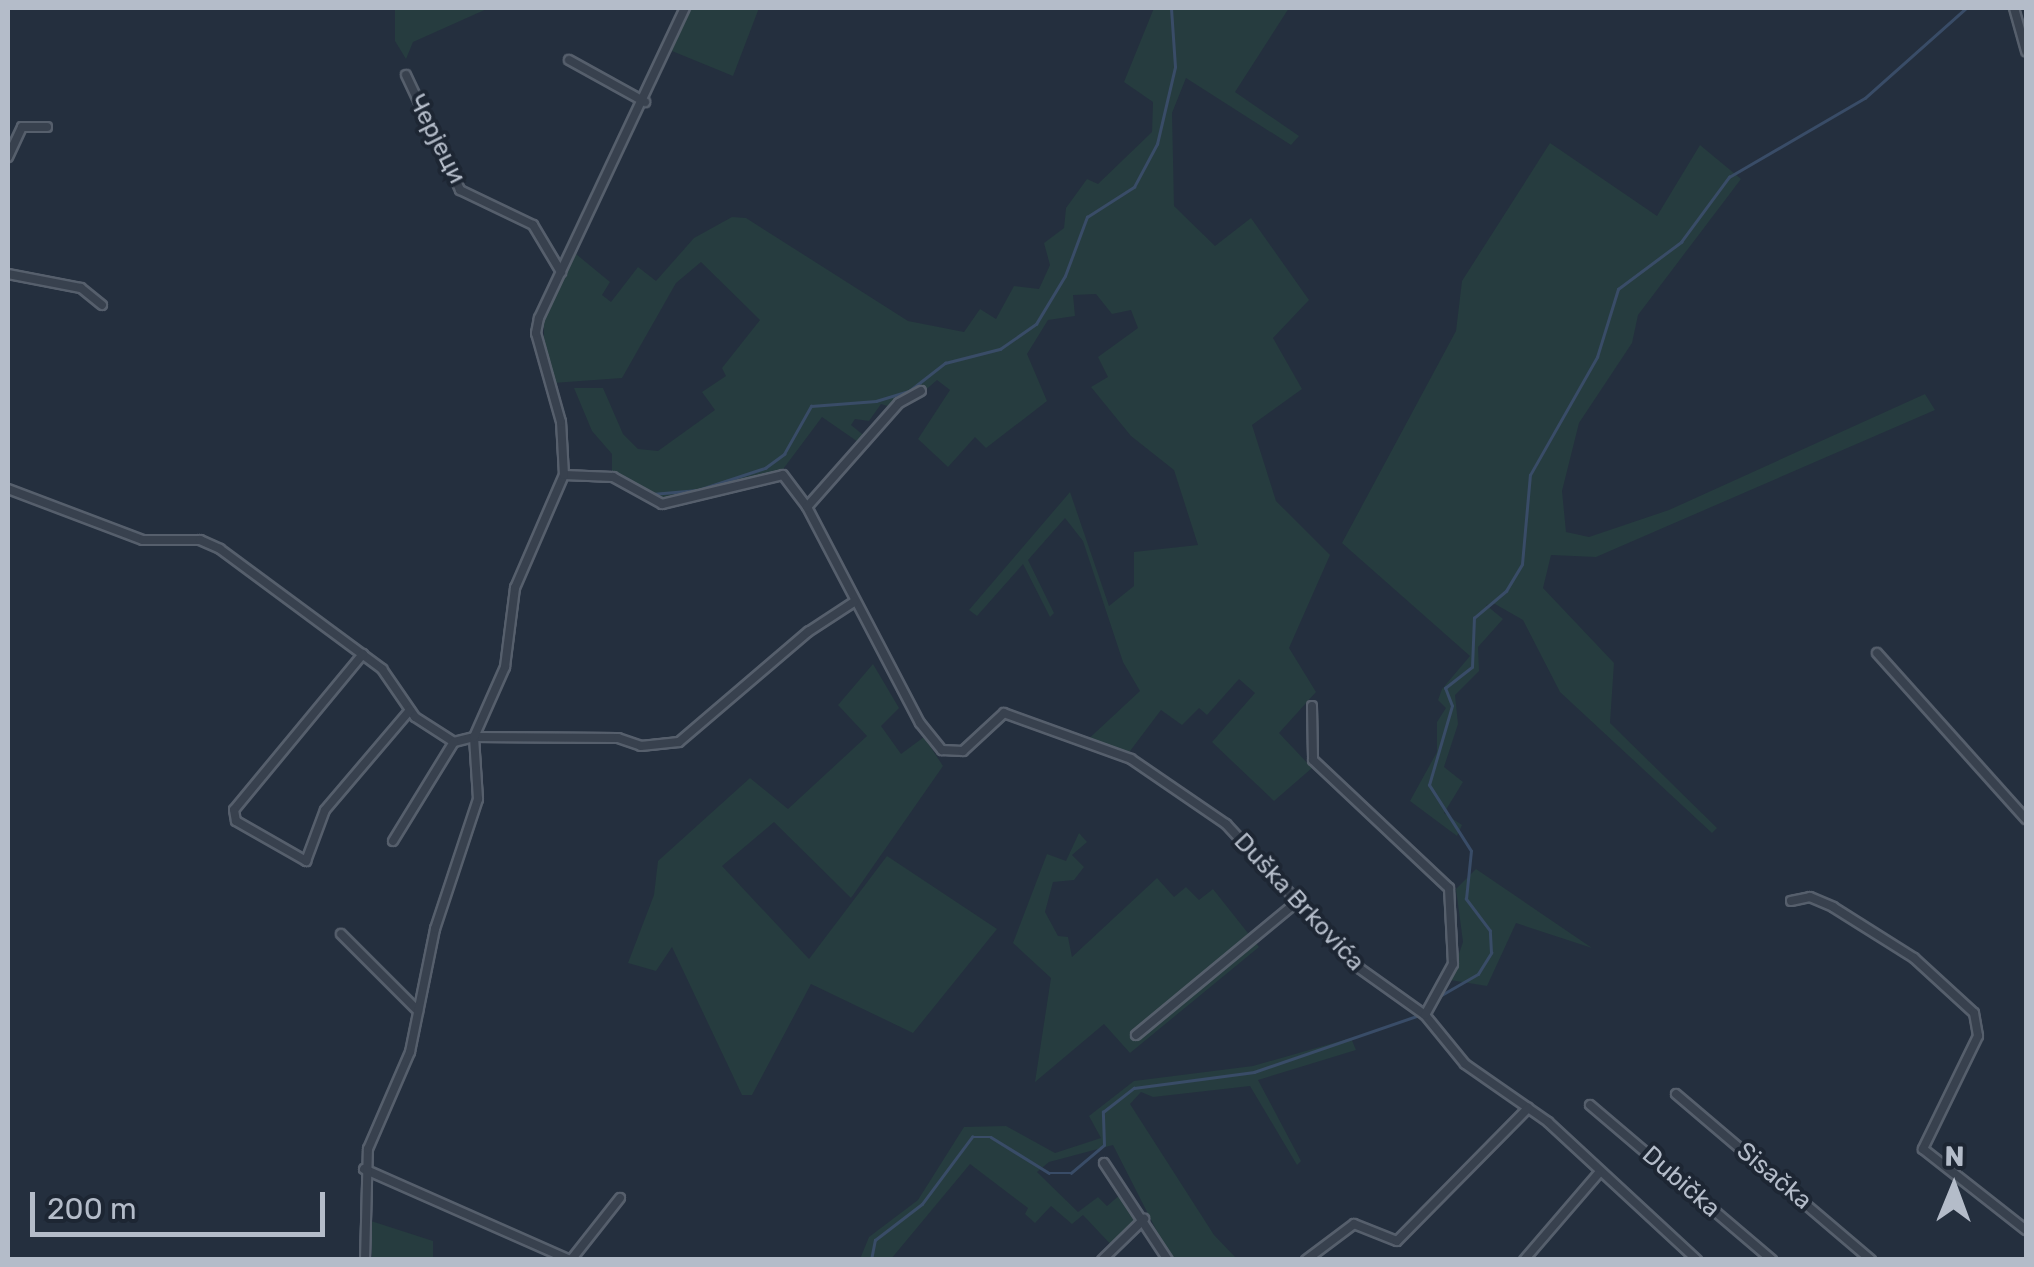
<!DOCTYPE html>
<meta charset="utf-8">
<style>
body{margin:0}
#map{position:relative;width:2034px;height:1267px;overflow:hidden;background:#242f3e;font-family:Rubik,sans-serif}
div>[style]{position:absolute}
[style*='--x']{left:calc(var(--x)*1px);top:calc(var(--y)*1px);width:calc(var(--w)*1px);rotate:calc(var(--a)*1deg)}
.green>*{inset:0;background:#263c3f}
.stream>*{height:2.5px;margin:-1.25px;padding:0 1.25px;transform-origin:1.25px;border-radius:1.25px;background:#394c67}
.roads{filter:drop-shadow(2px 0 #565f6c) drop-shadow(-2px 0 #565f6c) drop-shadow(0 2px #565f6c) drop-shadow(0 -2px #565f6c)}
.minor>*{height:8px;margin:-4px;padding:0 4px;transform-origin:4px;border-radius:4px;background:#38414e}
span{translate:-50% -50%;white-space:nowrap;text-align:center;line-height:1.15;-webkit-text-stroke:8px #1d2633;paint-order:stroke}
.street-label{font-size:25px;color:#b4bcc9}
.frame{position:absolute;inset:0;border:10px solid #b4bcc9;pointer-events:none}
.north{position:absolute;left:1904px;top:1137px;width:100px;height:100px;-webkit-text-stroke:8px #1d2633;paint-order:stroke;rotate:1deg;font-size:28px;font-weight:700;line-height:40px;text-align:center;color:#b4bcc9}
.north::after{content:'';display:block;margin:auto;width:35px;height:45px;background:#b4bcc9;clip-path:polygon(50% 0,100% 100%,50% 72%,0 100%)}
.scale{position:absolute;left:30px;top:1192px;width:295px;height:45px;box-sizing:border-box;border:5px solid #b4bcc9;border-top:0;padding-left:12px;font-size:30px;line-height:35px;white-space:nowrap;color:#b4bcc9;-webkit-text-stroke:8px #1d2633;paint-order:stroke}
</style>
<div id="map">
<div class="green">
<i style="clip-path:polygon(395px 8px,489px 8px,413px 42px,406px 59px,395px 41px)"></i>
<i style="clip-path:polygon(689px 8px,759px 8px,733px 76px,672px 51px)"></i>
<i style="clip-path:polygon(1154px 8px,1289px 8px,1235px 92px,1299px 136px,1291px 145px,1186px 78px,1172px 113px,1174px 206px,1215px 246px,1251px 218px,1309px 300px,1273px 338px,1302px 389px,1252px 425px,1276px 501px,1330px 555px,1289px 648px,1316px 692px,1279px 733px,1312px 768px,1274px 801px,1212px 742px,1255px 693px,1239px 679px,1207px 715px,1199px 708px,1182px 725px,1161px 710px,1124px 759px,1082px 745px,1140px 691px,1123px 662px,1083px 541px,1065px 518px,1028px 560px,1054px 613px,1050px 617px,1023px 564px,977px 616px,969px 610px,1070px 492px,1109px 606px,1134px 586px,1134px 552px,1198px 545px,1174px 470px,1131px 436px,1091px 387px,1108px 377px,1098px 357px,1138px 328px,1131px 310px,1112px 314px,1096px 294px,1073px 295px,1075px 316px,1048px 320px,1027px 354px,1047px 401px,986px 448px,975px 437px,948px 467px,918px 439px,950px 390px,937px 380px,914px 400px,894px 408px,881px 404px,869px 421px,855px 419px,851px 425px,867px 438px,861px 444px,822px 417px,778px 476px,672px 506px,655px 505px,612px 479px,612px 454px,592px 431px,574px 388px,603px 388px,623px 434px,638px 449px,658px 451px,715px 410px,702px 392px,726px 376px,722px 368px,760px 320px,701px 262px,676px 283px,622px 378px,553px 383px,544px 346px,544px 313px,576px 254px,610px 282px,602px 295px,611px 302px,638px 267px,656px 281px,694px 238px,732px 217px,746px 218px,908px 321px,964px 332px,980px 309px,996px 319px,1014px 286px,1039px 289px,1050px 265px,1044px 243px,1064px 228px,1066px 208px,1087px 179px,1098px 184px,1152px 132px,1153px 102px,1124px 82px)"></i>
<i style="clip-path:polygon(1550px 143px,1657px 216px,1700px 145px,1741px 179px,1638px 315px,1632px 343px,1579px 423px,1562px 491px,1566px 532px,1589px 537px,1669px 510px,1925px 394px,1935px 410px,1596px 557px,1551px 555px,1543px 588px,1614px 663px,1610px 723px,1717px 828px,1712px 833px,1560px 692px,1523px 620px,1495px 604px,1486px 605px,1503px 619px,1478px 647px,1479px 671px,1455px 695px,1458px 724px,1444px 767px,1463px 782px,1444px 813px,1462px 825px,1457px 836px,1410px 801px,1437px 752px,1437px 722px,1446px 708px,1438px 700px,1442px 689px,1470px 656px,1342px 543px,1456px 331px,1462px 281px)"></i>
<i style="clip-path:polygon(873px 664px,899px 708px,881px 726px,901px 754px,924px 737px,943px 766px,851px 898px,774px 822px,722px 866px,809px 959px,887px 856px,997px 929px,913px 1033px,811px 984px,752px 1095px,742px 1095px,672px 947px,656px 971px,628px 963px,654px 895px,658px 861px,750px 778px,788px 809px,867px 736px,838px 705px)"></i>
<i style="clip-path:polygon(1079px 833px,1087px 842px,1072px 855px,1084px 867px,1074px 880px,1053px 882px,1045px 912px,1058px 936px,1068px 937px,1072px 957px,1157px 878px,1174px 897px,1186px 887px,1199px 900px,1213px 889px,1259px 947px,1130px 1053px,1104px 1024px,1035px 1082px,1051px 978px,1013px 943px,1047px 854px,1066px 861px)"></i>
<i style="clip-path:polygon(1476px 869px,1592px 948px,1516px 923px,1487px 986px,1450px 980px,1463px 942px,1456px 889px)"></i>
<i style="clip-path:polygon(1351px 1038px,1356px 1050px,1258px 1080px,1301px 1161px,1297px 1165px,1250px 1086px,1153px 1097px,1141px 1092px,1130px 1104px,1214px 1235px,1237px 1259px,1171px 1259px,1113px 1145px,1049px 1162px,1037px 1172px,1078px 1212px,1098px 1197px,1107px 1206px,1121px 1194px,1139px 1223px,1116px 1250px,1083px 1215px,1072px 1224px,1051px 1206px,1035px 1223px,1025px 1214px,1028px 1208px,970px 1164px,891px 1259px,860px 1259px,869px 1237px,918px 1200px,964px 1127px,1006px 1126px,1055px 1153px,1101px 1138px,1089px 1116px,1134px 1081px,1253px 1066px)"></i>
<i style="clip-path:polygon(371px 1221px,433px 1241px,433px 1259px,372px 1259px)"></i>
</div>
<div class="stream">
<i style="--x:652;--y:494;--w:46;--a:-5"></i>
<i style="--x:698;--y:490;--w:71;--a:-18.2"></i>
<i style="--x:765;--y:468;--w:24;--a:-36"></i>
<i style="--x:784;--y:454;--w:55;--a:-60.6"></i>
<i style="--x:811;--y:406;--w:65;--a:-4.4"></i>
<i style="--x:876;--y:401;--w:34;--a:-17"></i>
<i style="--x:909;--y:391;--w:46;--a:-37.9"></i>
<i style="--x:945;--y:363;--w:57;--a:-14.3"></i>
<i style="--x:1000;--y:349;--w:44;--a:-34.8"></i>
<i style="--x:1036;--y:324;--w:56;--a:-58.9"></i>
<i style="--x:1065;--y:276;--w:63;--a:-69.6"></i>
<i style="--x:1087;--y:217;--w:56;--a:-32.6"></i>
<i style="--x:1134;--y:187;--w:49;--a:-61.9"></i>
<i style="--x:1157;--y:144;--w:79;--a:-76.8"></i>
<i style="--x:1175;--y:67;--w:59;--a:-93.9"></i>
<i style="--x:1438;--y:997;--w:46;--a:-29.9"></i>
<i style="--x:1478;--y:974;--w:25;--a:-58"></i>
<i style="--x:1491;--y:953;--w:22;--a:-93"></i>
<i style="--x:1490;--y:931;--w:40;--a:-127"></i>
<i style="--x:1466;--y:899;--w:48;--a:-84.1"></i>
<i style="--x:1471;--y:851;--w:78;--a:-122.5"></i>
<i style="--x:1429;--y:785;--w:82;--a:-73.8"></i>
<i style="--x:1452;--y:706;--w:19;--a:-111"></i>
<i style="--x:1445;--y:688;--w:34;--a:-38"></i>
<i style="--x:1472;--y:667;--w:49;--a:-87.7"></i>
<i style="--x:1474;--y:618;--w:42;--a:-40.2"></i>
<i style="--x:1506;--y:591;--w:31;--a:-59"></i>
<i style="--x:1522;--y:564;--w:89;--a:-84.9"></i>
<i style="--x:1530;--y:475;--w:136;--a:-60.4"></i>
<i style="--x:1597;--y:357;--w:71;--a:-72.8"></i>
<i style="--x:1618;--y:289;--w:79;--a:-36.7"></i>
<i style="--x:1681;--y:242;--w:81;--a:-53.6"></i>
<i style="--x:1729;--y:177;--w:157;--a:-30.2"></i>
<i style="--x:1865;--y:98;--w:135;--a:-41.7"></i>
<i style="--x:871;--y:1260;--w:20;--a:-79"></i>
<i style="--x:875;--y:1240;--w:59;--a:-37.5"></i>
<i style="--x:922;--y:1204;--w:84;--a:-53.3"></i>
<i style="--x:972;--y:1137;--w:19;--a:0"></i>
<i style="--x:991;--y:1137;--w:68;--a:31.8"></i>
<i style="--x:1049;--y:1173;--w:22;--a:0"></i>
<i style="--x:1071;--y:1173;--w:43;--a:-40.3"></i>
<i style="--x:1104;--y:1145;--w:33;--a:-92"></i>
<i style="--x:1103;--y:1112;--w:39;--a:-38"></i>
<i style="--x:1134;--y:1088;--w:121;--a:-7.6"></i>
<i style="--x:1254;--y:1072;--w:172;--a:-19"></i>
</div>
<div class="roads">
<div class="minor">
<i style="--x:2014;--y:8;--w:45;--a:74.4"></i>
<i style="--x:569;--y:60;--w:87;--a:28.9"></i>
<i style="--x:406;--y:75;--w:127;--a:64.8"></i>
<i style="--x:460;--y:190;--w:81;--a:25.6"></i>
<i style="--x:533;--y:225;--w:55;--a:59.2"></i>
<i style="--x:8;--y:157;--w:33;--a:-65"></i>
<i style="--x:22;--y:127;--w:25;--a:0"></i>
<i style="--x:8;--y:274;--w:74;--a:10.9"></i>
<i style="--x:81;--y:288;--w:27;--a:39"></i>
<i style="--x:564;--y:475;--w:49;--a:2.3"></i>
<i style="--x:613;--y:477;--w:56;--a:28.9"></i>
<i style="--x:662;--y:504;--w:124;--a:-13.5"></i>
<i style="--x:783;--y:475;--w:40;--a:53"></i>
<i style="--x:807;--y:507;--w:244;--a:62.4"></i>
<i style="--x:920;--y:723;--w:35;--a:51"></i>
<i style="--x:942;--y:750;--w:21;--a:3"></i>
<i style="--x:963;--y:751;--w:56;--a:-42.8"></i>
<i style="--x:1004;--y:713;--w:135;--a:19.9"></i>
<i style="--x:1131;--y:759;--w:115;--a:34.4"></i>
<i style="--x:1226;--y:824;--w:196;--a:47.3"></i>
<i style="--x:1359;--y:968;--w:81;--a:35.5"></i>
<i style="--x:1425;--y:1015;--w:63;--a:50.8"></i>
<i style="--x:1465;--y:1064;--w:101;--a:34.9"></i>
<i style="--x:1548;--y:1122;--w:203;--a:42.8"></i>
<i style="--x:8;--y:489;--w:144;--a:20.7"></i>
<i style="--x:143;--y:540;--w:57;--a:0"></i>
<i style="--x:200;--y:540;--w:22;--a:24"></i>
<i style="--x:220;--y:549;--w:202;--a:36.5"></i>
<i style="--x:382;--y:669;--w:58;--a:55.5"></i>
<i style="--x:415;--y:717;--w:46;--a:32.7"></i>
<i style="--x:454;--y:742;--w:21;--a:-14"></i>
<i style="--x:474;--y:737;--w:144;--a:0.4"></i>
<i style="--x:618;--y:738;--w:24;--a:19"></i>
<i style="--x:641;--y:746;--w:38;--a:-6"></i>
<i style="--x:679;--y:742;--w:170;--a:-40.5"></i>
<i style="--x:808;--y:632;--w:55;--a:-33.1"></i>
<i style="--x:807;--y:507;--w:139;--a:-48.5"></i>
<i style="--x:899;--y:403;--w:25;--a:-29"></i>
<i style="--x:1877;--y:653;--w:223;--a:48.1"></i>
<i style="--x:363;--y:654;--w:202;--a:129.6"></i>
<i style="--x:234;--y:810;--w:11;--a:80"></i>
<i style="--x:236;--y:821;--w:81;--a:29.7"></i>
<i style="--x:306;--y:861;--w:54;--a:-69.6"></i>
<i style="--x:325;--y:810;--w:131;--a:-49.6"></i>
<i style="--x:1312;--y:706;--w:54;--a:88.9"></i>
<i style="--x:1313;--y:760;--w:187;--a:43.3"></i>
<i style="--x:1449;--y:888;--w:76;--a:87"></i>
<i style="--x:1453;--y:964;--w:58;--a:118.8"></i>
<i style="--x:393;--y:841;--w:116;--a:-58.4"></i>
<i style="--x:1791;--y:901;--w:19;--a:-12"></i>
<i style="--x:1810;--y:897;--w:25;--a:23"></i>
<i style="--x:1833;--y:907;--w:96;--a:32.2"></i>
<i style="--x:1914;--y:958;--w:81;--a:42.5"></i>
<i style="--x:1974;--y:1013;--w:23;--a:80"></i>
<i style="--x:1978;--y:1036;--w:126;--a:116"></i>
<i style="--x:1923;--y:1149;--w:131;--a:38.2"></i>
<i style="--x:341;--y:934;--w:109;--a:45"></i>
<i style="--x:1136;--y:1035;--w:210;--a:-39.6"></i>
<i style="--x:1676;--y:1094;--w:256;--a:40.4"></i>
<i style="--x:1590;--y:1105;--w:239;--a:40.4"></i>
<i style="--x:1104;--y:1163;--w:116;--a:56.6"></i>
<i style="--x:364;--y:1169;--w:225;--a:23.8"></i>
<i style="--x:365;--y:1260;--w:111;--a:-88.5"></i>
<i style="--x:368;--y:1149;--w:106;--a:-66.6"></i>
<i style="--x:410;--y:1052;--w:126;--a:-78.5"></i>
<i style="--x:435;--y:929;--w:137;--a:-71.7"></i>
<i style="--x:478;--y:799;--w:62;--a:-93.7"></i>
<i style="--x:474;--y:737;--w:77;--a:-66.1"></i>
<i style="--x:505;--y:667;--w:80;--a:-82.8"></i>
<i style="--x:515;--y:588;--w:123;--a:-66.6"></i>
<i style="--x:564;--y:475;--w:53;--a:-93.2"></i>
<i style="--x:561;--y:422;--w:92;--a:-105.7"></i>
<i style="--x:536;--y:333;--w:15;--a:-79"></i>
<i style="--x:539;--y:318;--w:343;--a:-64.8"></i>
<i style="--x:571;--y:1260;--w:79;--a:-51.7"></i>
<i style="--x:1102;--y:1260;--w:59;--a:-44.3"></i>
<i style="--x:1306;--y:1260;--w:60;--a:-36.9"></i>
<i style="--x:1354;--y:1224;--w:46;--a:21.6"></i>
<i style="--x:1397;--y:1241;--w:187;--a:-45.4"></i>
<i style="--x:1524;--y:1260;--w:113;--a:-49.3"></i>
</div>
</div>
<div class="street-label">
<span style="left:437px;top:139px;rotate:63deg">Черјеци</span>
<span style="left:1299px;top:902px;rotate:47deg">Duška Brkovića</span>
<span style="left:1774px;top:1176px;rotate:40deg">Sisačka</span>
<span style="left:1681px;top:1182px;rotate:41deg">Dubička</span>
</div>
<div class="frame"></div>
<div class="north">N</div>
<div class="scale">200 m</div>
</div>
